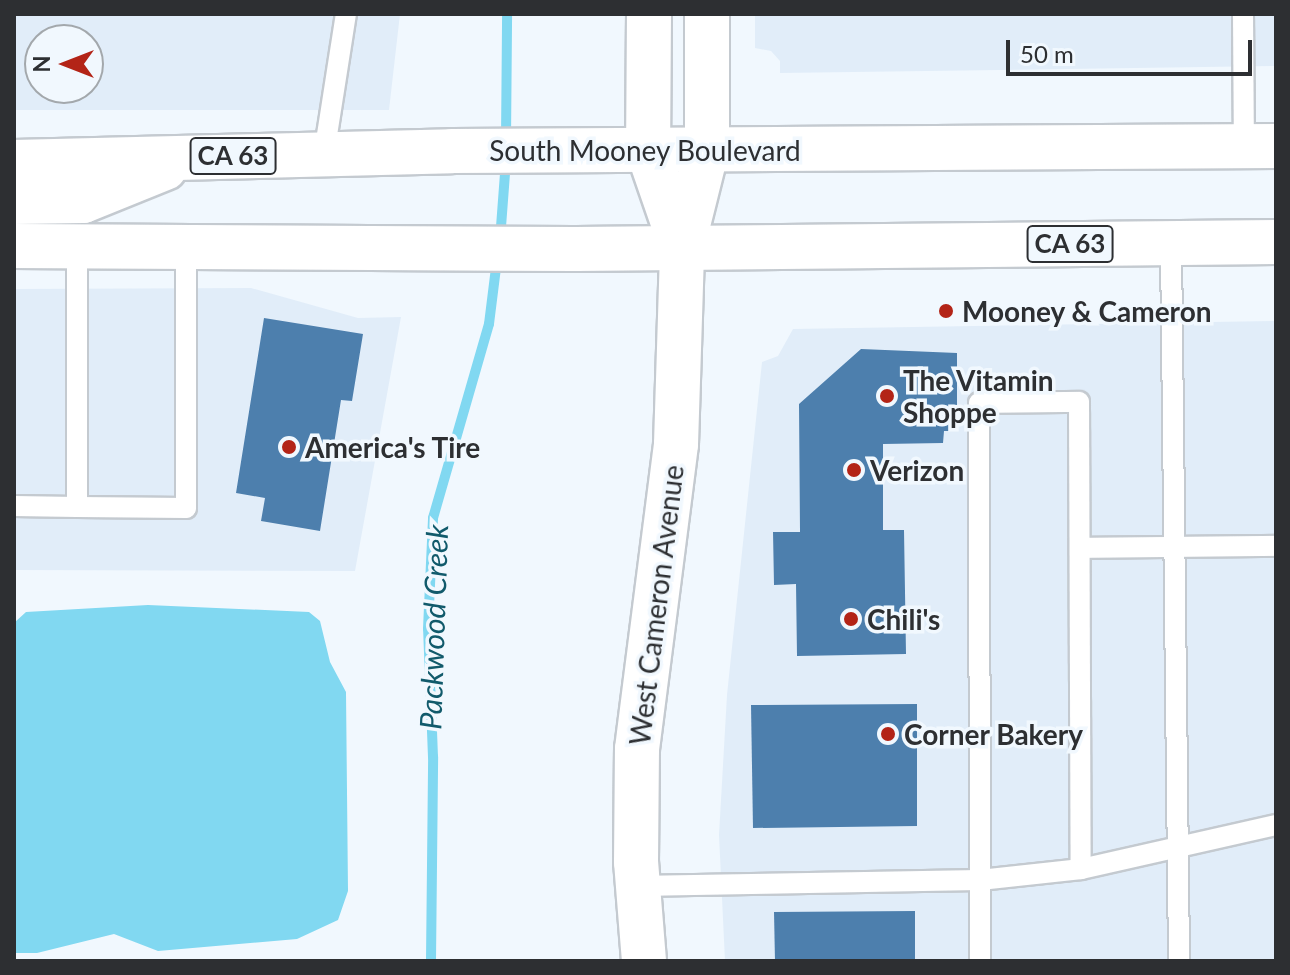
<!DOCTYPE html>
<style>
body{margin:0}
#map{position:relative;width:1290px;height:975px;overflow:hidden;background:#f1f8fe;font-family:Lato,sans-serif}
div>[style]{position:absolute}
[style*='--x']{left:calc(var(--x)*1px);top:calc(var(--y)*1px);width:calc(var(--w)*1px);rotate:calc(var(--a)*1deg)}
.built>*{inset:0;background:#e1edf9}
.water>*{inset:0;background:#81d8f1}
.stream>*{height:10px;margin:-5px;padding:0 5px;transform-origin:5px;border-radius:5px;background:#81d8f1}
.building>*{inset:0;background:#4d7fad}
.roads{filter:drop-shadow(2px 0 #c4cad0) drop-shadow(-2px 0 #c4cad0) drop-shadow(0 2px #c4cad0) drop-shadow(0 -2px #c4cad0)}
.lane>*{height:20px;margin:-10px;padding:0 10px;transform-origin:10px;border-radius:10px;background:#fff}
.secondary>*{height:44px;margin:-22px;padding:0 22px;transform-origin:22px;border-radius:22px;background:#fff}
.primary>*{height:44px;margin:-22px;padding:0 22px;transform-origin:22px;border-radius:22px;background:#fff}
.dots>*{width:22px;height:22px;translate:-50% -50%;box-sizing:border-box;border:4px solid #f1f8fe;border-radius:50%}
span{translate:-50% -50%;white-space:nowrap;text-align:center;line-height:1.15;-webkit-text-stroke:7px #f1f8fe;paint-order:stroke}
.shield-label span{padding:2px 6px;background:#f1f8fe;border:2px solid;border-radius:6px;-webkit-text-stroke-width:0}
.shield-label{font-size:26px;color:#2d2f32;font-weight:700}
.street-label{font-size:28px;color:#2d2f32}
.poi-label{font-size:28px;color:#2d2f32;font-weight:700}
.left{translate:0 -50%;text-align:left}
.water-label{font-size:30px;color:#115a6b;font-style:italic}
.frame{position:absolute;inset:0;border:16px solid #2d2f32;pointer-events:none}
.north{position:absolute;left:24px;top:24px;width:80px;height:80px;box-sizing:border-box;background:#f1f8fe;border:2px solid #a3a8ac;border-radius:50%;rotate:270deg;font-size:22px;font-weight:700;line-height:32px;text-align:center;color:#2d2f32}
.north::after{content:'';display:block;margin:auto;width:28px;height:36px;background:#b32417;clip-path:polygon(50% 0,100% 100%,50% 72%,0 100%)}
.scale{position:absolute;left:1006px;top:40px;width:246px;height:36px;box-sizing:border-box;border:4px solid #2d2f32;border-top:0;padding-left:10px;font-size:24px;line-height:28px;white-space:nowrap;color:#2d2f32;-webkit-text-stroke:6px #f1f8fe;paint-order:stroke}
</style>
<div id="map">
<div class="built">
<i style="clip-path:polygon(evenodd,14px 14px,400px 14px,389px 110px,14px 110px,14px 14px,40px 40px,88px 40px,88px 88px,40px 88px,40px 40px)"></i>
<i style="clip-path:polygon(755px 14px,1276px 14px,1276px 66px,780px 73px,780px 61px,771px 51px,755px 48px)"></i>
<i style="clip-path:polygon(251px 288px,358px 318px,401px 317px,355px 571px,14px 570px,14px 289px)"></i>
<i style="clip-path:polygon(1276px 321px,1276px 961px,725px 961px,719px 835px,727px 695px,762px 362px,778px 356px,793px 329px)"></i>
</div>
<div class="water">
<i style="clip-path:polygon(148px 605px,309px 612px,320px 621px,330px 662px,346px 692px,348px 891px,338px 920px,297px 939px,158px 951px,114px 934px,37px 953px,14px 953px,14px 623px,26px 612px)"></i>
</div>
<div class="stream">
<i style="--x:506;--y:140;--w:126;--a:-89.5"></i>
<i style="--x:500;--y:240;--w:80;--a:-85.7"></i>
<i style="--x:431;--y:961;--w:204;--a:-89.4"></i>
<i style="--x:433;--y:757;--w:128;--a:-92.2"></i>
<i style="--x:428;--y:629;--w:111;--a:-87.4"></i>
<i style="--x:433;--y:518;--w:202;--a:-73.9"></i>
<i style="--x:489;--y:324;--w:64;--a:-82.9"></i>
</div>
<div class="building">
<i style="clip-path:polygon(264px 318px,363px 334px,352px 401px,341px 400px,320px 531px,261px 521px,265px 498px,236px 493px)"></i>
<i style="clip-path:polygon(861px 349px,957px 353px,957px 431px,944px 431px,943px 443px,883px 444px,883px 530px,904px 530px,906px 654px,797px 656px,796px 584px,774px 585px,773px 532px,800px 532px,799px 404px)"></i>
<i style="clip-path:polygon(917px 704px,917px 826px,753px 828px,751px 705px)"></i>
<i style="clip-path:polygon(915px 911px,915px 961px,775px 961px,774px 912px)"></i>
</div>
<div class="roads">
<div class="lane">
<i style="--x:1243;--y:14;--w:132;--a:89.6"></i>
<i style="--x:324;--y:154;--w:142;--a:-81.1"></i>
<i style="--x:1171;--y:244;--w:717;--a:89.36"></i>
<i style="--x:77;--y:247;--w:260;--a:90"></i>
<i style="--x:77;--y:507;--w:109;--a:0.5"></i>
<i style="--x:186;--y:508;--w:262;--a:-90"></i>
<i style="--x:14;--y:506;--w:63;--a:0.9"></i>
<i style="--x:1080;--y:548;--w:196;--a:-0.6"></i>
<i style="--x:637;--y:886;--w:343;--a:-1"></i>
<i style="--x:980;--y:880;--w:102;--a:-6.2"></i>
<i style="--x:1081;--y:869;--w:200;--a:-12.7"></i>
<i style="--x:980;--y:961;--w:558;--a:-90.1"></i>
<i style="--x:979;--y:403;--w:100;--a:-0.6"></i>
<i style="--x:1079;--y:402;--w:467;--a:89.8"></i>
</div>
<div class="secondary">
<i style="--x:649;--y:14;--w:136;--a:90.4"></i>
<i style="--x:648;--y:150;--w:105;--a:71"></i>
<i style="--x:644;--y:961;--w:99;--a:-94.6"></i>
<i style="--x:636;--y:862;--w:113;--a:-89.5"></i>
<i style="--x:637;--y:749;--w:307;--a:-82.7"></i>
<i style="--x:676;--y:444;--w:195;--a:-88.2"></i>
<i style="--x:682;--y:249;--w:103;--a:-76"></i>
<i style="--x:707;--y:149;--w:135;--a:-90"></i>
</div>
<div class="primary">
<i style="--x:14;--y:162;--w:438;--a:-1.4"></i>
<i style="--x:452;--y:151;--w:824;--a:-0.35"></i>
<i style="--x:14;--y:202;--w:69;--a:-0.8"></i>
<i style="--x:83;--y:201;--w:88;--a:-21.9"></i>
<i style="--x:14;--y:246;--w:562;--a:0.31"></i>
<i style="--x:576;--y:249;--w:700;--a:-0.57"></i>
</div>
</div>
<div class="dots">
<i style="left:946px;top:311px;background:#b32417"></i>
<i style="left:887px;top:396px;background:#b32417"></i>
<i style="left:289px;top:447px;background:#b32417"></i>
<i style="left:854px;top:470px;background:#b32417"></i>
<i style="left:851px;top:619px;background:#b32417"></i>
<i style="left:888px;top:734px;background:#b32417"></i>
</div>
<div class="shield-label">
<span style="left:233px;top:156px">CA 63</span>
<span style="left:1070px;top:244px">CA 63</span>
</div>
<div class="street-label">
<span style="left:645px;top:150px">South Mooney Boulevard</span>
<span style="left:656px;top:605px;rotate:-83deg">West Cameron Avenue</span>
</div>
<div class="poi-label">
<span class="left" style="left:962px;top:311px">Mooney &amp; Cameron</span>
<span class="left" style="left:903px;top:396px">The Vitamin<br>Shoppe</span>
<span class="left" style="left:305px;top:447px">America's Tire</span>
<span class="left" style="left:870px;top:470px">Verizon</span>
<span class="left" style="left:867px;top:619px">Chili's</span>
<span class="left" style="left:904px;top:734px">Corner Bakery</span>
</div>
<div class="water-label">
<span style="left:433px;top:627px;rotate:-88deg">Packwood Creek</span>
</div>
<div class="frame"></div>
<div class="north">N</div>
<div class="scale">50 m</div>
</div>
